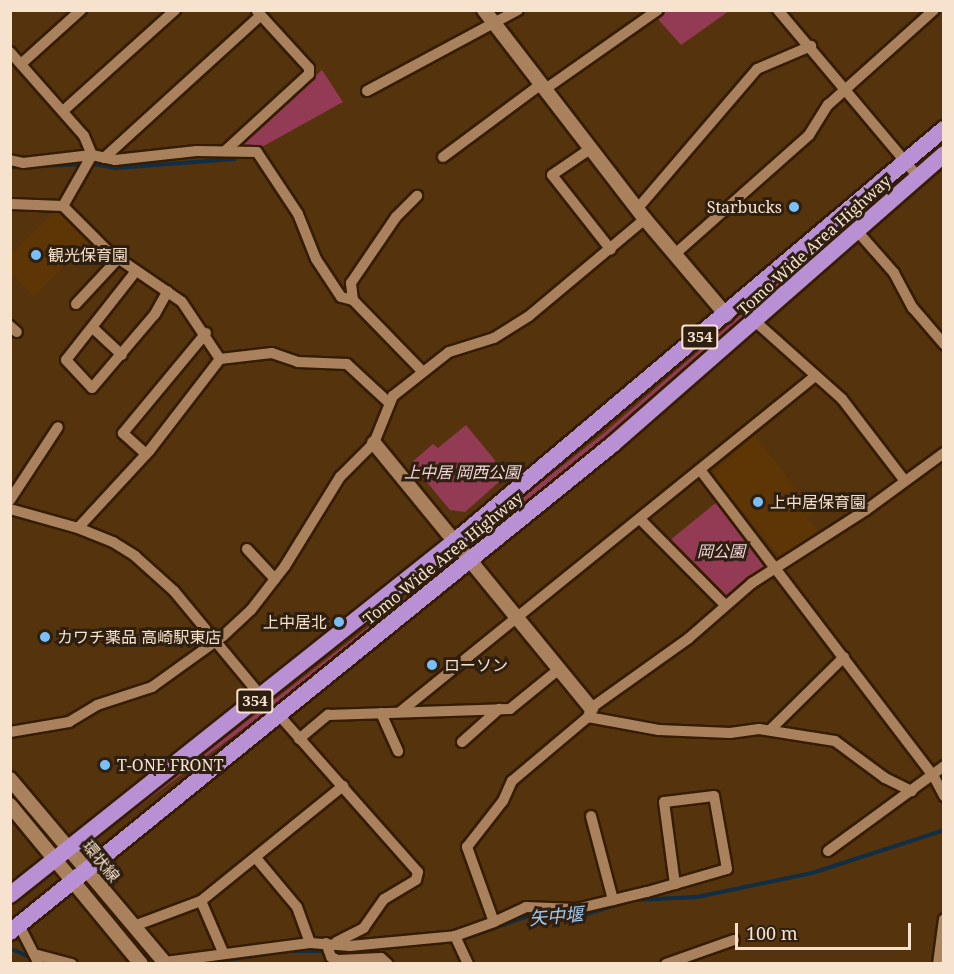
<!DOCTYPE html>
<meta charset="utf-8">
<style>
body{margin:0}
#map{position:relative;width:954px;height:974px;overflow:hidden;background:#55330d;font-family:"Noto Serif","Noto Sans JP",serif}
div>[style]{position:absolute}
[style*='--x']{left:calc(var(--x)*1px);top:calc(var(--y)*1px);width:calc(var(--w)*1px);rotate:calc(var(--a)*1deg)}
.built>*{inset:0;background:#5e3606}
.green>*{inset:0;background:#933a55}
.stream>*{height:4px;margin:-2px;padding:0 2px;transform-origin:2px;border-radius:2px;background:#102e45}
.roads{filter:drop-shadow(2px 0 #351c01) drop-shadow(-2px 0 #351c01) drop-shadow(0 2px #351c01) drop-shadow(0 -2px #351c01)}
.minor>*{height:10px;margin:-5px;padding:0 5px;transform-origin:5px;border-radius:5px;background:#a9825d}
.tertiary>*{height:14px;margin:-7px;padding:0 7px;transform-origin:7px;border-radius:7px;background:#a9825d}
.trunk>*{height:16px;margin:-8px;padding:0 8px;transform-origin:8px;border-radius:8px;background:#ba90d5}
.dots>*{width:16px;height:16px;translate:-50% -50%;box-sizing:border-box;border:3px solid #2e1f10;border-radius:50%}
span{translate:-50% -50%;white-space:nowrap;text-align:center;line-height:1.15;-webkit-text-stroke:6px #2e1f10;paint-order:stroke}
.shield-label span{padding:2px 4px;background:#2e1f10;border:2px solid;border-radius:4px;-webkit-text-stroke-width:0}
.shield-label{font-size:15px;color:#f7e2ce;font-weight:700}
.poi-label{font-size:16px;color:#f7e2ce}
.right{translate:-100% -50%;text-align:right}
.left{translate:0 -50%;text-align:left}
.street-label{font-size:16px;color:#f7e2ce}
.park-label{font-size:16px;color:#f2d5db;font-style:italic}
.water-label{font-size:18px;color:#9fc8eb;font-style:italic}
.frame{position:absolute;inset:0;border:12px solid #f7e2ce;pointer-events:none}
.scale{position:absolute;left:735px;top:923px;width:176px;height:27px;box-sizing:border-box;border:3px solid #f7e2ce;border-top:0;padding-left:8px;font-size:18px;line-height:21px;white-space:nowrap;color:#f7e2ce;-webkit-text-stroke:4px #2e1f10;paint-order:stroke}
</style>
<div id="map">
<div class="built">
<i style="clip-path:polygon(57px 209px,88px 242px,34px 296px,11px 273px,10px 256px)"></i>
<i style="clip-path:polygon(754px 435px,814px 512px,807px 517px,819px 534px,785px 556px,779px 555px,711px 474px)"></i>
</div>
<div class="green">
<i style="clip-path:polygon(667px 11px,667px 10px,729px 11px,681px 45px,657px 18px)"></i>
<i style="clip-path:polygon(322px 70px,343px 102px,260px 148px,240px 146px)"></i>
<i style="clip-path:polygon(894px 182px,899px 186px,595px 449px,485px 532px,482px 529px,604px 433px)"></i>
<i style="clip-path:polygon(466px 425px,507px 475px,465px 512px,450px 510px,411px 463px,433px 444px,438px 448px)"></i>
<i style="clip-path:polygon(718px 501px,771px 564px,727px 597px,669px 541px)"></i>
<i style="clip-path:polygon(441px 570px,443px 572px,271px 708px,95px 839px)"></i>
</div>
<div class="stream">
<i style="--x:10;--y:167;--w:83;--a:-2.1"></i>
<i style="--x:93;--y:164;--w:23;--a:10"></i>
<i style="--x:116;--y:168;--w:119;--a:-4.3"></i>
<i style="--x:634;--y:900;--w:63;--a:-2.7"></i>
<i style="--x:697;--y:897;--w:117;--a:-11.8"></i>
<i style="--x:812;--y:873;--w:139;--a:-18"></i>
<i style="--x:458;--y:941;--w:77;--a:-19.6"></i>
<i style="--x:531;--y:915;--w:49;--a:1.2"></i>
<i style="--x:580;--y:916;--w:46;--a:-16.5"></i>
<i style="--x:14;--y:950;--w:19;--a:25"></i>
<i style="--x:198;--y:964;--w:91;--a:-8.2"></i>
<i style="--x:288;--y:951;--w:64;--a:0"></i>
</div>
<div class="roads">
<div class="minor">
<i style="--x:778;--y:10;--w:218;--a:50"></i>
<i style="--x:10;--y:52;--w:112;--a:48.6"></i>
<i style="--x:84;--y:136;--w:21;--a:67"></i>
<i style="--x:92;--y:155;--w:59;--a:119.6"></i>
<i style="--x:63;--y:206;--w:65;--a:45"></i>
<i style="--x:109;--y:252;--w:88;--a:34.4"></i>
<i style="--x:182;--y:302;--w:69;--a:56.3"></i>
<i style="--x:220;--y:359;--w:115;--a:127.6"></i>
<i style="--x:150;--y:450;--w:106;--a:132.7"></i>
<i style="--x:21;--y:64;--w:81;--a:-42"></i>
<i style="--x:544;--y:90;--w:139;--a:-35.1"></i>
<i style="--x:367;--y:91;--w:171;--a:-28.2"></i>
<i style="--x:63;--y:111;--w:151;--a:-42"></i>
<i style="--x:590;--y:149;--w:46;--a:145.6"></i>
<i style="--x:552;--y:175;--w:95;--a:51.8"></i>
<i style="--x:225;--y:151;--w:114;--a:-42.5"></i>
<i style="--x:309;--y:74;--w:6;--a:-90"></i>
<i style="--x:309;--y:68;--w:77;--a:-132.4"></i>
<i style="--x:443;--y:157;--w:121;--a:-36.6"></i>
<i style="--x:104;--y:158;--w:212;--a:-42.3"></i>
<i style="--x:10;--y:160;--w:13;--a:13"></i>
<i style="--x:23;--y:163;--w:69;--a:-6.6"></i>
<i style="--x:92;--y:155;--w:24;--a:12"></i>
<i style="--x:115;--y:160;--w:82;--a:-6.3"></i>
<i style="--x:197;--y:151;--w:60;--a:1"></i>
<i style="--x:257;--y:152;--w:74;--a:56.5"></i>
<i style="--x:298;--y:214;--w:48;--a:68.2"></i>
<i style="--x:316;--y:259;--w:45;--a:56.7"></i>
<i style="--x:341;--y:297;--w:12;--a:14"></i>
<i style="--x:353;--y:300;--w:100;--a:45.8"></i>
<i style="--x:10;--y:204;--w:53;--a:2.2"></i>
<i style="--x:638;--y:208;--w:183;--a:-49.4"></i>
<i style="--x:757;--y:69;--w:59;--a:-23.1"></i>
<i style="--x:858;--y:232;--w:55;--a:48.7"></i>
<i style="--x:894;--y:273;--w:40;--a:62"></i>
<i style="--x:913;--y:308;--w:48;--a:49.3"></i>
<i style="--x:675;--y:254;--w:179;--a:-41.6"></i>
<i style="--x:809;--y:135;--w:36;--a:-58"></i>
<i style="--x:828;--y:105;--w:142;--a:-41.9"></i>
<i style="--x:136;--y:271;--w:113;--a:128.2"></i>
<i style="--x:66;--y:360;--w:38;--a:47"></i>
<i style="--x:92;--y:388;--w:97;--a:-49.6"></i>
<i style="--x:155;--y:314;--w:26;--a:-61"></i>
<i style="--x:353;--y:300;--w:17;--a:-97"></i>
<i style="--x:351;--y:283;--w:80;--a:-55.7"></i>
<i style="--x:396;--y:217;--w:30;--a:-45"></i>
<i style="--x:76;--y:304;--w:62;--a:-47"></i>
<i style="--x:756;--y:322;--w:115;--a:41.8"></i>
<i style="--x:842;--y:399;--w:103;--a:52.5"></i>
<i style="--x:10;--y:326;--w:9;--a:41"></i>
<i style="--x:94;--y:329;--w:38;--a:43"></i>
<i style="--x:220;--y:359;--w:52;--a:-6.6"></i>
<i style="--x:272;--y:353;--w:28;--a:19"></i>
<i style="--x:298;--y:362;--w:49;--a:2.3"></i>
<i style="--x:347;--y:364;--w:56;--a:42.8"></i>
<i style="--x:146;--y:454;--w:31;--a:-138"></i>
<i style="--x:123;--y:433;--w:130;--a:-50.3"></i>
<i style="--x:701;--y:471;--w:382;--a:52.7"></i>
<i style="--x:933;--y:775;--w:24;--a:62"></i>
<i style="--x:10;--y:500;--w:87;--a:-56.7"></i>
<i style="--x:10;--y:509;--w:71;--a:15.6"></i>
<i style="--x:78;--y:528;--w:38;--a:22"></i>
<i style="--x:113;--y:542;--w:26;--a:32"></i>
<i style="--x:135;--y:556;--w:52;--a:41.9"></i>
<i style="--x:174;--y:591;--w:136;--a:50.4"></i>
<i style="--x:640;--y:519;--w:121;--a:45.3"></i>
<i style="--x:247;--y:549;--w:41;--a:47"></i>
<i style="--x:400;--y:712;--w:534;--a:-38.99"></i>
<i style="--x:381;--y:713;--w:42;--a:65.9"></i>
<i style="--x:278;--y:714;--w:211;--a:48.5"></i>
<i style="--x:418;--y:872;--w:8;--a:104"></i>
<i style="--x:416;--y:880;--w:37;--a:149"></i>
<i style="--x:384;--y:899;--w:35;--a:125"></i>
<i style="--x:364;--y:928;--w:31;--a:153"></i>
<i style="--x:588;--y:717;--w:72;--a:10.4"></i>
<i style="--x:659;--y:730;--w:71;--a:2.4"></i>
<i style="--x:730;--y:733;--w:29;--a:-8"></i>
<i style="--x:759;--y:729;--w:77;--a:9"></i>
<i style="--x:835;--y:741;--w:62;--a:36.5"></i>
<i style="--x:885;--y:778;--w:30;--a:26"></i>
<i style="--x:770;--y:730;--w:104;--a:-44.6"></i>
<i style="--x:10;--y:732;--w:60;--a:-9.6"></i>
<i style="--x:69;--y:722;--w:33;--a:-31"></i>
<i style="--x:97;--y:705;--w:58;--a:-18.1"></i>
<i style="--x:152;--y:687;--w:87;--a:-35.7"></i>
<i style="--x:223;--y:636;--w:38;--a:-43"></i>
<i style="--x:251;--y:610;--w:56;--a:-52.3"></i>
<i style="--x:285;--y:566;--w:105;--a:-58.3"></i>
<i style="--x:340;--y:477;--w:48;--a:-45"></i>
<i style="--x:374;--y:443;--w:51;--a:-68"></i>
<i style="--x:393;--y:396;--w:71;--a:-38.2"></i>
<i style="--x:449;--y:352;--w:47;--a:-17.3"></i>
<i style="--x:494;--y:338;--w:41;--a:-32.2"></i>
<i style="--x:529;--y:316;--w:151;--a:-39.9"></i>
<i style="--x:299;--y:739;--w:38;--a:-40"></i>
<i style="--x:328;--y:715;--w:182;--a:-1.9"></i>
<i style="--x:510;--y:709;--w:62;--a:-39.1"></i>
<i style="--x:462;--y:742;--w:50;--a:-41.7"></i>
<i style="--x:591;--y:816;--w:87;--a:75.3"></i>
<i style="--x:828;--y:851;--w:144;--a:-36.2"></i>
<i style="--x:256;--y:858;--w:64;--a:50.1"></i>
<i style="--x:297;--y:907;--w:38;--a:70"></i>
<i style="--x:201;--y:901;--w:56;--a:66.7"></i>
<i style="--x:494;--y:922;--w:35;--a:-25"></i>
<i style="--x:526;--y:907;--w:50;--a:2.3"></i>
<i style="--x:576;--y:909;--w:73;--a:-13.5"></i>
<i style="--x:647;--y:892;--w:29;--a:-16"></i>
<i style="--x:675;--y:884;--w:54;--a:-16.1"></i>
<i style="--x:727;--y:869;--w:74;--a:-100.1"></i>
<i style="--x:714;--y:796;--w:50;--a:173.2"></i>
<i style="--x:664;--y:802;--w:83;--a:82.4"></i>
<i style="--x:19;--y:925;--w:44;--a:62.9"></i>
<i style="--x:134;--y:926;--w:72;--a:-20.5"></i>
<i style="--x:201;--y:901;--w:183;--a:-39"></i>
<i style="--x:455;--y:936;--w:31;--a:65"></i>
<i style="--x:326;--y:943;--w:15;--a:70"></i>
<i style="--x:331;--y:957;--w:8;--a:23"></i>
<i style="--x:338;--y:960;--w:43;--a:-2.7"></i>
<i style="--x:381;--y:958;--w:9;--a:41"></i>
<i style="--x:38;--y:955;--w:35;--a:15"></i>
<i style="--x:165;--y:962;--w:146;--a:-7.5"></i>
<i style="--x:310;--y:943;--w:40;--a:4.3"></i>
<i style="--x:350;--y:946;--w:105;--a:-5.4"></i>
<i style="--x:455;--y:936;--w:41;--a:-19.7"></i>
<i style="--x:494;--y:922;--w:80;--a:-109.8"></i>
<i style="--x:467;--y:847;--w:58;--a:-52"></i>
<i style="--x:503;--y:801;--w:22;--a:-66"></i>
<i style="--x:512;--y:781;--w:99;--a:-40.1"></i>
<i style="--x:588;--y:717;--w:9;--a:-72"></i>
<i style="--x:591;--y:708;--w:120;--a:-35.5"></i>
<i style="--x:689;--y:638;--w:84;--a:-41.1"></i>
<i style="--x:752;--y:583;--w:135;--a:-32.6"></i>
<i style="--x:866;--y:510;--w:97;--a:-36.2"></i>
<i style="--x:666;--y:964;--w:72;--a:-19.4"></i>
<i style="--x:938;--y:964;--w:45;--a:-82.4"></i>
</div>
<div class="tertiary">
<i style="--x:484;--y:10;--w:264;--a:52.4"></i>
<i style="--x:645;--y:219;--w:126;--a:49.8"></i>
<i style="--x:374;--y:443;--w:343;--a:50.7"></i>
<i style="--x:10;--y:779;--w:242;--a:49.9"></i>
<i style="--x:10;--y:805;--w:206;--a:50.5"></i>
</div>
<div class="trunk">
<i style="--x:10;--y:895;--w:569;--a:-38.5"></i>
<i style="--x:455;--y:541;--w:639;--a:-40.12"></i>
<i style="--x:10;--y:932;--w:776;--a:-38.98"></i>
<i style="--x:613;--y:444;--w:440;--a:-41.2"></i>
</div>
</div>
<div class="dots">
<i style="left:794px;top:207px;background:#79bff8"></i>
<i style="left:36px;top:255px;background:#79bff8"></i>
<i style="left:758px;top:502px;background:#79bff8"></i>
<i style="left:339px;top:622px;background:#79bff8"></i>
<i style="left:45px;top:637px;background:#79bff8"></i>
<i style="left:432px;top:665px;background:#79bff8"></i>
<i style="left:105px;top:765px;background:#79bff8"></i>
</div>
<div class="shield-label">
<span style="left:700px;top:337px">354</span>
<span style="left:255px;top:701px">354</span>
</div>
<div class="poi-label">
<span class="right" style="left:782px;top:207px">Starbucks</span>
<span class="left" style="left:48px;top:255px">観光保育園</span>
<span class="left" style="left:770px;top:502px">上中居保育園</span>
<span class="right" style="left:327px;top:622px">上中居北</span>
<span class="left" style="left:57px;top:637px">カワチ薬品 高崎駅東店</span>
<span class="left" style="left:444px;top:665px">ローソン</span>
<span class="left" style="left:117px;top:765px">T-ONE FRONT</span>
</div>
<div class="street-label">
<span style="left:814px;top:245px;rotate:-42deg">Tomo Wide Area Highway</span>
<span style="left:443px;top:558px;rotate:-39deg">Tomo Wide Area Highway</span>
<span style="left:101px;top:861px;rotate:51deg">環状線</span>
</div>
<div class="park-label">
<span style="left:462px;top:472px">上中居 岡西公園</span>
<span style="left:721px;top:551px">岡公園</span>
</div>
<div class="water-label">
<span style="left:556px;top:916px;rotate:-5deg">矢中堰</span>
</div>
<div class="frame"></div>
<div class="scale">100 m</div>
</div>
